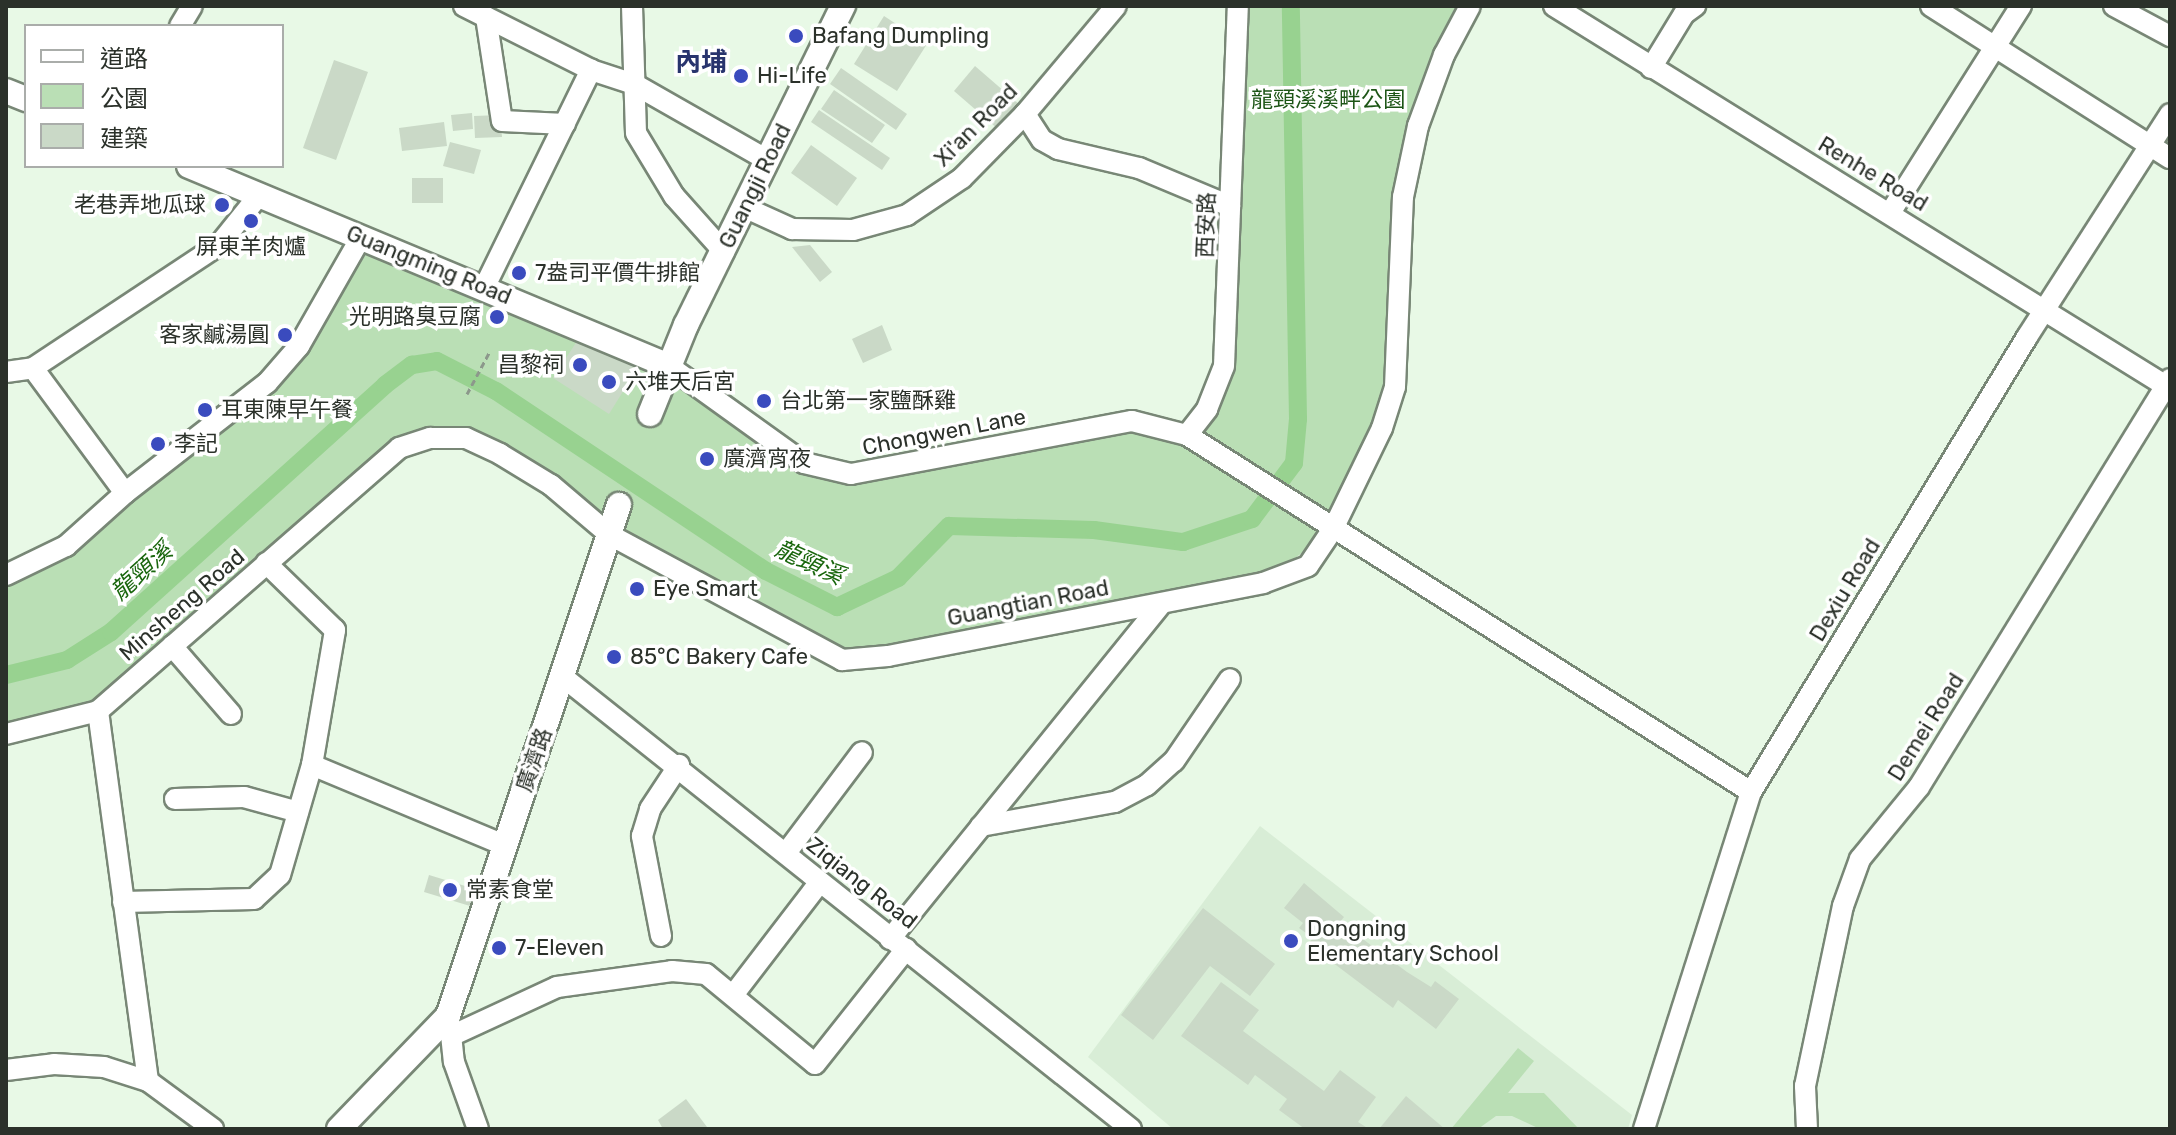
<!DOCTYPE html>
<meta charset="utf-8">
<style>
body{margin:0}
#map{position:relative;width:2176px;height:1135px;overflow:hidden;background:#e8f9e6;font-family:Rubik,"Noto Sans TC",sans-serif}
div>[style]{position:absolute}
[style*='--x']{left:calc(var(--x)*1px);top:calc(var(--y)*1px);width:calc(var(--w)*1px);rotate:calc(var(--a)*1deg)}
.built>*{inset:0;background:#d8edd6}
.green>*{inset:0;background:#badfb5}
.canal>*{height:18px;margin:-9px;padding:0 9px;transform-origin:9px;border-radius:9px;background:#98d290}
.building>*{inset:0;background:#cad9c7}
.path>*{height:3px;margin-top:-1.5px;transform-origin:0;background:repeating-linear-gradient(90deg,#8c988b 0 6px,transparent 0 10px)}
.roads{filter:drop-shadow(2px 0 #788776) drop-shadow(-2px 0 #788776) drop-shadow(0 2px #788776) drop-shadow(0 -2px #788776)}
.minor>*{height:20px;margin:-10px;padding:0 10px;transform-origin:10px;border-radius:10px;background:#fff}
.major>*{height:24px;margin:-12px;padding:0 12px;transform-origin:12px;border-radius:12px;background:#fff}
.dots>*{width:22px;height:22px;translate:-50% -50%;box-sizing:border-box;border:4px solid #fff;border-radius:50%}
span{translate:-50% -50%;white-space:nowrap;text-align:center;line-height:1.15;-webkit-text-stroke:7px #fff;paint-order:stroke}
.poi-label{font-size:22px;color:#2b312a}
.left{translate:0 -50%;text-align:left}
.right{translate:-100% -50%;text-align:right}
.park-label{font-size:22px;color:#1d5516}
.street-label{font-size:22px;color:#2b312a}
.water-label{font-size:24px;color:#19660d;font-style:italic}
.quarter-label{font-size:26px;color:#28346d;font-weight:700}
.frame{position:absolute;inset:0;border:8px solid #2b312a;pointer-events:none}
.legend{position:absolute;left:24px;top:24px;width:260px;height:144px;box-sizing:border-box;background:#fff;border:2px solid #aaadaa;margin:0;padding:10px 14px;list-style:none;font-size:24px;color:#2b312a}
.legend li{display:flex;align-items:center;gap:16px;height:40px}
.legend b{width:40px;border:2px solid #aaadaa}
</style>
<div id="map">
<div class="built">
<i style="clip-path:polygon(1260px 826px,1632px 1115px,1628px 1129px,1173px 1129px,1088px 1057px)"></i>
</div>
<div class="green">
<i style="clip-path:polygon(1238px 6px,1470px 6px,1418px 126px,1395px 387px,1333px 529px,1263px 583px,842px 660px,466px 438px,399px 448px,98px 711px,6px 734px,6px 575px,29px 567px,267px 383px,360px 239px,668px 360px,804px 463px,851px 474px,1132px 421px,1187px 435px,1225px 366px)"></i>
<i style="clip-path:polygon(1518px 1048px,1534px 1061px,1508px 1093px,1544px 1093px,1579px 1129px,1540px 1129px,1512px 1116px,1496px 1116px,1478px 1129px,1451px 1129px)"></i>
</div>
<div class="canal">
<i style="--x:6;--y:675;--w:63;--a:-13.8"></i>
<i style="--x:67;--y:660;--w:52;--a:-32.5"></i>
<i style="--x:111;--y:632;--w:369;--a:-42"></i>
<i style="--x:385;--y:385;--w:34;--a:-37"></i>
<i style="--x:412;--y:365;--w:25;--a:-9"></i>
<i style="--x:437;--y:361;--w:66;--a:27"></i>
<i style="--x:496;--y:391;--w:324;--a:33.7"></i>
<i style="--x:766;--y:571;--w:80;--a:26.9"></i>
<i style="--x:837;--y:607;--w:68;--a:-25.4"></i>
<i style="--x:898;--y:578;--w:73;--a:-45.6"></i>
<i style="--x:949;--y:526;--w:145;--a:1.6"></i>
<i style="--x:1094;--y:530;--w:90;--a:7.7"></i>
<i style="--x:1183;--y:542;--w:73;--a:-18.4"></i>
<i style="--x:1252;--y:519;--w:70;--a:-53.1"></i>
<i style="--x:1294;--y:463;--w:44;--a:-84.8"></i>
<i style="--x:1298;--y:419;--w:413;--a:-91"></i>
</div>
<div class="building">
<i style="clip-path:polygon(884px 16px,927px 44px,897px 91px,854px 64px)"></i>
<i style="clip-path:polygon(334px 60px,368px 72px,336px 160px,303px 148px)"></i>
<i style="clip-path:polygon(975px 66px,1020px 105px,999px 130px,954px 91px)"></i>
<i style="clip-path:polygon(841px 68px,907px 114px,896px 130px,830px 84px)"></i>
<i style="clip-path:polygon(834px 90px,885px 125px,872px 143px,821px 109px)"></i>
<i style="clip-path:polygon(819px 110px,890px 158px,882px 170px,811px 122px)"></i>
<i style="clip-path:polygon(472px 113px,473px 129px,453px 131px,451px 115px)"></i>
<i style="clip-path:polygon(500px 115px,502px 137px,475px 138px,474px 116px)"></i>
<i style="clip-path:polygon(444px 122px,447px 146px,402px 151px,399px 128px)"></i>
<i style="clip-path:polygon(450px 142px,481px 150px,474px 174px,443px 166px)"></i>
<i style="clip-path:polygon(811px 145px,857px 178px,837px 206px,791px 173px)"></i>
<i style="clip-path:polygon(412px 178px,443px 178px,443px 203px,412px 203px)"></i>
<i style="clip-path:polygon(810px 245px,832px 272px,820px 282px,792px 247px)"></i>
<i style="clip-path:polygon(882px 325px,892px 350px,863px 363px,852px 339px)"></i>
<i style="clip-path:polygon(581px 335px,637px 369px,609px 414px,553px 378px)"></i>
<i style="clip-path:polygon(429px 875px,475px 889px,470px 906px,424px 892px)"></i>
<i style="clip-path:polygon(1304px 883px,1344px 917px,1340px 922px,1407px 972px,1431px 987px,1435px 981px,1459px 999px,1436px 1029px,1398px 1000px,1393px 1008px,1308px 944px,1313px 938px,1299px 928px,1303px 923px,1284px 908px)"></i>
<i style="clip-path:polygon(1203px 908px,1275px 964px,1250px 996px,1210px 966px,1153px 1040px,1121px 1015px)"></i>
<i style="clip-path:polygon(1221px 982px,1259px 1010px,1243px 1031px,1324px 1091px,1340px 1070px,1376px 1097px,1358px 1122px,1369px 1129px,1305px 1129px,1279px 1110px,1287px 1099px,1255px 1075px,1248px 1085px,1181px 1036px)"></i>
<i style="clip-path:polygon(1406px 1096px,1445px 1129px,1379px 1129px)"></i>
<i style="clip-path:polygon(686px 1099px,707px 1127px,663px 1129px,658px 1120px)"></i>
</div>
<div class="path">
<i style="--x:467;--y:394;--w:47;--a:-61.8"></i>
</div>
<div class="roads">
<div class="minor">
<i style="--x:464;--y:6;--w:142;--a:26.7"></i>
<i style="--x:591;--y:70;--w:45;--a:18"></i>
<i style="--x:634;--y:84;--w:153;--a:29.7"></i>
<i style="--x:632;--y:6;--w:127;--a:88.2"></i>
<i style="--x:636;--y:133;--w:74;--a:58.9"></i>
<i style="--x:674;--y:196;--w:75;--a:48.2"></i>
<i style="--x:1554;--y:6;--w:720;--a:31.84"></i>
<i style="--x:1931;--y:6;--w:283;--a:32.5"></i>
<i style="--x:2114;--y:6;--w:64;--a:28.2"></i>
<i style="--x:486;--y:17;--w:105;--a:81.3"></i>
<i style="--x:502;--y:121;--w:63;--a:2.7"></i>
<i style="--x:180;--y:26;--w:23;--a:-59"></i>
<i style="--x:1651;--y:68;--w:63;--a:-58.6"></i>
<i style="--x:1684;--y:14;--w:14;--a:-36"></i>
<i style="--x:1025;--y:114;--w:31;--a:57"></i>
<i style="--x:1042;--y:140;--w:18;--a:29"></i>
<i style="--x:1058;--y:149;--w:83;--a:13.2"></i>
<i style="--x:1139;--y:168;--w:99;--a:22.7"></i>
<i style="--x:746;--y:208;--w:51;--a:24.5"></i>
<i style="--x:792;--y:229;--w:61;--a:0.9"></i>
<i style="--x:853;--y:230;--w:56;--a:-15.5"></i>
<i style="--x:907;--y:215;--w:66;--a:-33.9"></i>
<i style="--x:962;--y:178;--w:90;--a:-45.5"></i>
<i style="--x:1025;--y:114;--w:141;--a:-49.9"></i>
<i style="--x:1890;--y:213;--w:245;--a:-57.7"></i>
<i style="--x:485;--y:286;--w:241;--a:-63.9"></i>
<i style="--x:669;--y:366;--w:166;--a:35.7"></i>
<i style="--x:804;--y:463;--w:48;--a:13.2"></i>
<i style="--x:851;--y:474;--w:286;--a:-10.7"></i>
<i style="--x:1132;--y:421;--w:57;--a:14.3"></i>
<i style="--x:1187;--y:435;--w:667;--a:32.33"></i>
<i style="--x:6;--y:372;--w:27;--a:-8"></i>
<i style="--x:1187;--y:435;--w:33;--a:-52"></i>
<i style="--x:1207;--y:409;--w:46;--a:-68.4"></i>
<i style="--x:1224;--y:366;--w:360;--a:-87.8"></i>
<i style="--x:125;--y:493;--w:155;--a:-126.4"></i>
<i style="--x:33;--y:368;--w:223;--a:-33.5"></i>
<i style="--x:219;--y:245;--w:65;--a:-51.2"></i>
<i style="--x:6;--y:575;--w:67;--a:-25.8"></i>
<i style="--x:66;--y:546;--w:79;--a:-41.9"></i>
<i style="--x:125;--y:493;--w:180;--a:-37.8"></i>
<i style="--x:267;--y:383;--w:49;--a:-49.1"></i>
<i style="--x:299;--y:346;--w:123;--a:-60.3"></i>
<i style="--x:172;--y:646;--w:90;--a:49.1"></i>
<i style="--x:563;--y:677;--w:726;--a:38.51"></i>
<i style="--x:98;--y:711;--w:373;--a:82.3"></i>
<i style="--x:6;--y:734;--w:95;--a:-14"></i>
<i style="--x:98;--y:711;--w:400;--a:-41.1"></i>
<i style="--x:399;--y:448;--w:33;--a:-18"></i>
<i style="--x:430;--y:438;--w:36;--a:0"></i>
<i style="--x:466;--y:438;--w:38;--a:25"></i>
<i style="--x:500;--y:454;--w:60;--a:31.3"></i>
<i style="--x:551;--y:485;--w:77;--a:40.3"></i>
<i style="--x:610;--y:535;--w:264;--a:28.3"></i>
<i style="--x:842;--y:660;--w:46;--a:-5"></i>
<i style="--x:888;--y:656;--w:382;--a:-11"></i>
<i style="--x:1263;--y:583;--w:48;--a:-20.7"></i>
<i style="--x:1308;--y:566;--w:45;--a:-56"></i>
<i style="--x:1333;--y:529;--w:112;--a:-64.1"></i>
<i style="--x:1382;--y:428;--w:43;--a:-72.4"></i>
<i style="--x:1395;--y:387;--w:190;--a:-87.6"></i>
<i style="--x:1403;--y:197;--w:73;--a:-78.1"></i>
<i style="--x:1418;--y:126;--w:76;--a:-69.9"></i>
<i style="--x:1444;--y:55;--w:55;--a:-62"></i>
<i style="--x:312;--y:765;--w:208;--a:22.6"></i>
<i style="--x:175;--y:799;--w:69;--a:-1.7"></i>
<i style="--x:244;--y:797;--w:56;--a:15.5"></i>
<i style="--x:981;--y:826;--w:136;--a:-10.2"></i>
<i style="--x:1115;--y:802;--w:36;--a:-28"></i>
<i style="--x:1147;--y:785;--w:36;--a:-42"></i>
<i style="--x:1174;--y:761;--w:99;--a:-55.7"></i>
<i style="--x:786;--y:853;--w:126;--a:-53"></i>
<i style="--x:123;--y:902;--w:131;--a:-1.3"></i>
<i style="--x:254;--y:899;--w:35;--a:-43"></i>
<i style="--x:280;--y:875;--w:115;--a:-73.8"></i>
<i style="--x:312;--y:765;--w:137;--a:-80.3"></i>
<i style="--x:335;--y:630;--w:96;--a:-135.8"></i>
<i style="--x:661;--y:936;--w:102;--a:-100.8"></i>
<i style="--x:642;--y:836;--w:28;--a:-73"></i>
<i style="--x:650;--y:809;--w:53;--a:-56.6"></i>
<i style="--x:890;--y:939;--w:432;--a:-51"></i>
<i style="--x:737;--y:990;--w:136;--a:-52.5"></i>
<i style="--x:450;--y:1025;--w:37;--a:84"></i>
<i style="--x:454;--y:1062;--w:71;--a:70.3"></i>
<i style="--x:451;--y:1036;--w:117;--a:-24.8"></i>
<i style="--x:557;--y:987;--w:116;--a:-7.9"></i>
<i style="--x:672;--y:971;--w:34;--a:5"></i>
<i style="--x:706;--y:974;--w:141;--a:39.5"></i>
<i style="--x:815;--y:1064;--w:147;--a:-51.6"></i>
<i style="--x:6;--y:1070;--w:48;--a:-7.1"></i>
<i style="--x:54;--y:1064;--w:50;--a:3.4"></i>
<i style="--x:104;--y:1067;--w:46;--a:17.7"></i>
<i style="--x:148;--y:1081;--w:81;--a:36.4"></i>
<i style="--x:1644;--y:1129;--w:354;--a:-72.4"></i>
<i style="--x:1751;--y:792;--w:532;--a:-58.76"></i>
<i style="--x:2027;--y:337;--w:265;--a:-57.3"></i>
<i style="--x:1807;--y:1129;--w:43;--a:-92.7"></i>
<i style="--x:1805;--y:1086;--w:184;--a:-78.1"></i>
<i style="--x:1843;--y:906;--w:50;--a:-70.1"></i>
<i style="--x:1860;--y:859;--w:93;--a:-50.7"></i>
<i style="--x:1919;--y:787;--w:479;--a:-58.4"></i>
</div>
<div class="major">
<i style="--x:6;--y:91;--w:22;--a:22"></i>
<i style="--x:189;--y:166;--w:520;--a:22.62"></i>
<i style="--x:650;--y:414;--w:96;--a:-68"></i>
<i style="--x:686;--y:325;--w:356;--a:-63.8"></i>
<i style="--x:339;--y:1129;--w:157;--a:-46"></i>
<i style="--x:448;--y:1016;--w:539;--a:-71.5"></i>
</div>
</div>
<div class="dots">
<i style="left:796px;top:36px;background:#3a4bbe"></i>
<i style="left:741px;top:76px;background:#3a4bbe"></i>
<i style="left:222px;top:205px;background:#3a4bbe"></i>
<i style="left:251px;top:221px;background:#3a4bbe"></i>
<i style="left:519px;top:273px;background:#3a4bbe"></i>
<i style="left:497px;top:317px;background:#3a4bbe"></i>
<i style="left:285px;top:335px;background:#3a4bbe"></i>
<i style="left:580px;top:365px;background:#3a4bbe"></i>
<i style="left:609px;top:382px;background:#3a4bbe"></i>
<i style="left:764px;top:401px;background:#3a4bbe"></i>
<i style="left:205px;top:410px;background:#3a4bbe"></i>
<i style="left:158px;top:444px;background:#3a4bbe"></i>
<i style="left:707px;top:459px;background:#3a4bbe"></i>
<i style="left:637px;top:589px;background:#3a4bbe"></i>
<i style="left:614px;top:657px;background:#3a4bbe"></i>
<i style="left:450px;top:890px;background:#3a4bbe"></i>
<i style="left:1291px;top:941px;background:#3a4bbe"></i>
<i style="left:499px;top:948px;background:#3a4bbe"></i>
</div>
<div class="poi-label">
<span class="left" style="left:812px;top:36px">Bafang Dumpling</span>
<span class="left" style="left:757px;top:76px">Hi-Life</span>
<span class="right" style="left:206px;top:205px">老巷弄地瓜球</span>
<span style="left:251px;top:247px">屏東羊肉爐</span>
<span class="left" style="left:535px;top:273px">7盎司平價牛排館</span>
<span class="right" style="left:481px;top:317px">光明路臭豆腐</span>
<span class="right" style="left:269px;top:335px">客家鹹湯圓</span>
<span class="right" style="left:564px;top:365px">昌黎祠</span>
<span class="left" style="left:625px;top:382px">六堆天后宮</span>
<span class="left" style="left:780px;top:401px">台北第一家鹽酥雞</span>
<span class="left" style="left:221px;top:410px">耳東陳早午餐</span>
<span class="left" style="left:174px;top:444px">李記</span>
<span class="left" style="left:723px;top:459px">廣濟宵夜</span>
<span class="left" style="left:653px;top:589px">Eye Smart</span>
<span class="left" style="left:630px;top:657px">85°C Bakery Cafe</span>
<span class="left" style="left:466px;top:890px">常素食堂</span>
<span class="left" style="left:1307px;top:941px">Dongning<br>Elementary School</span>
<span class="left" style="left:515px;top:948px">7-Eleven</span>
</div>
<div class="park-label">
<span style="left:1328px;top:100px">龍頸溪溪畔公園</span>
</div>
<div class="street-label">
<span style="left:976px;top:125px;rotate:-45deg">Xi'an Road</span>
<span style="left:1873px;top:174px;rotate:31deg">Renhe Road</span>
<span style="left:755px;top:186px;rotate:-64deg">Guangji Road</span>
<span style="left:1206px;top:225px;rotate:-88deg">西安路</span>
<span style="left:429px;top:265px;rotate:22deg">Guangming Road</span>
<span style="left:944px;top:432px;rotate:-11deg">Chongwen Lane</span>
<span style="left:1845px;top:590px;rotate:-59deg">Dexiu Road</span>
<span style="left:1028px;top:603px;rotate:-11deg">Guangtian Road</span>
<span style="left:182px;top:605px;rotate:-41deg">Minsheng Road</span>
<span style="left:1926px;top:727px;rotate:-58deg">Demei Road</span>
<span style="left:534px;top:760px;rotate:-71deg">廣濟路</span>
<span style="left:862px;top:883px;rotate:38deg">Ziqiang Road</span>
</div>
<div class="water-label">
<span style="left:809px;top:563px;rotate:25deg">龍頸溪</span>
<span style="left:142px;top:572px;rotate:-42deg">龍頸溪</span>
</div>
<div class="quarter-label">
<span style="left:701px;top:63px">內埔</span>
</div>
<div class="frame"></div>
<ul class="legend">
<li><b style="height:10px;background:#fff"></b>道路</li>
<li><b style="height:22px;background:#badfb5"></b>公園</li>
<li><b style="height:22px;background:#cad9c7"></b>建築</li>
</ul>
</div>
